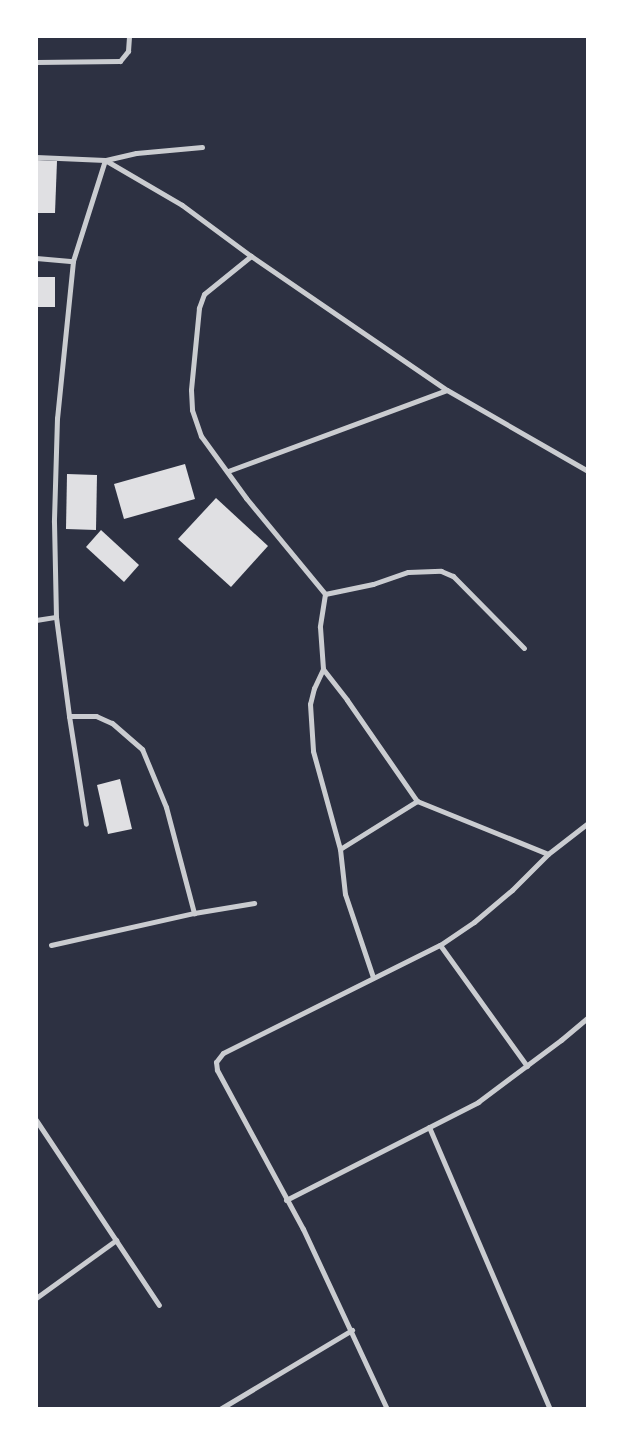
<!DOCTYPE html>
<style>
body{margin:0}
#map{position:relative;width:624px;height:1445px;overflow:hidden;background:#2d3142;font-family:"Work Sans",sans-serif}
div>[style]{position:absolute}
[style*='--x']{left:calc(var(--x)*1px);top:calc(var(--y)*1px);width:calc(var(--w)*1px);rotate:calc(var(--a)*1deg)}
.building>*{inset:0;background:#e0e0e3}
.minor>*{height:5px;margin:-2.5px;padding:0 2.5px;transform-origin:2.5px;border-radius:2.5px;background:#caccd0}
span{translate:-50% -50%;white-space:nowrap;text-align:center;line-height:1.15;-webkit-text-stroke:4px #fff;paint-order:stroke}
.frame{position:absolute;inset:0;border:38px solid #fff;pointer-events:none}
</style>
<div id="map">
<div class="building">
<i style="clip-path:polygon(36px 160px,57px 161px,55px 213px,36px 213px)"></i>
<i style="clip-path:polygon(36px 277px,55px 277px,55px 307px,36px 307px)"></i>
<i style="clip-path:polygon(185px 464px,195px 499px,124px 519px,114px 484px)"></i>
<i style="clip-path:polygon(67px 474px,97px 475px,96px 530px,66px 529px)"></i>
<i style="clip-path:polygon(216px 498px,268px 546px,231px 587px,178px 539px)"></i>
<i style="clip-path:polygon(101px 530px,139px 565px,124px 582px,86px 547px)"></i>
<i style="clip-path:polygon(120px 779px,132px 829px,108px 834px,97px 785px)"></i>
</div>
<div class="minor">
<i style="--x:36;--y:62;--w:84;--a:-0.7"></i>
<i style="--x:120;--y:61;--w:13;--a:-51"></i>
<i style="--x:128;--y:51;--w:15;--a:-86"></i>
<i style="--x:202;--y:147;--w:66;--a:174.8"></i>
<i style="--x:136;--y:153;--w:32;--a:167"></i>
<i style="--x:105;--y:160;--w:106;--a:107.6"></i>
<i style="--x:73;--y:261;--w:158;--a:95.8"></i>
<i style="--x:57;--y:418;--w:104;--a:91.7"></i>
<i style="--x:54;--y:522;--w:95;--a:88.8"></i>
<i style="--x:56;--y:617;--w:100;--a:82.5"></i>
<i style="--x:69;--y:716;--w:27;--a:0"></i>
<i style="--x:96;--y:716;--w:17;--a:24"></i>
<i style="--x:112;--y:723;--w:40;--a:41"></i>
<i style="--x:142;--y:749;--w:63;--a:67.5"></i>
<i style="--x:166;--y:807;--w:110;--a:75.2"></i>
<i style="--x:194;--y:913;--w:61;--a:-9.5"></i>
<i style="--x:36;--y:157;--w:69;--a:2.5"></i>
<i style="--x:105;--y:160;--w:89;--a:30.3"></i>
<i style="--x:182;--y:205;--w:86;--a:36.5"></i>
<i style="--x:251;--y:256;--w:237;--a:34.4"></i>
<i style="--x:447;--y:390;--w:163;--a:29.9"></i>
<i style="--x:251;--y:256;--w:60;--a:141"></i>
<i style="--x:204;--y:294;--w:15;--a:110"></i>
<i style="--x:199;--y:308;--w:82;--a:95.6"></i>
<i style="--x:191;--y:390;--w:20;--a:87"></i>
<i style="--x:192;--y:410;--w:28;--a:71"></i>
<i style="--x:201;--y:436;--w:77;--a:54"></i>
<i style="--x:246;--y:498;--w:124;--a:50.5"></i>
<i style="--x:325;--y:594;--w:33;--a:99"></i>
<i style="--x:320;--y:627;--w:42;--a:85.9"></i>
<i style="--x:323;--y:669;--w:21;--a:115"></i>
<i style="--x:314;--y:688;--w:16;--a:104"></i>
<i style="--x:310;--y:704;--w:47;--a:86.3"></i>
<i style="--x:313;--y:751;--w:102;--a:74.6"></i>
<i style="--x:340;--y:849;--w:45;--a:83.7"></i>
<i style="--x:345;--y:894;--w:88;--a:71.4"></i>
<i style="--x:36;--y:258;--w:37;--a:5"></i>
<i style="--x:228;--y:471;--w:233;--a:-20.3"></i>
<i style="--x:325;--y:594;--w:49;--a:-11.8"></i>
<i style="--x:373;--y:584;--w:37;--a:-19"></i>
<i style="--x:408;--y:572;--w:33;--a:-2"></i>
<i style="--x:441;--y:571;--w:13;--a:23"></i>
<i style="--x:453;--y:576;--w:101;--a:45.4"></i>
<i style="--x:36;--y:620;--w:20;--a:-9"></i>
<i style="--x:323;--y:669;--w:39;--a:52"></i>
<i style="--x:347;--y:700;--w:123;--a:55.3"></i>
<i style="--x:417;--y:801;--w:141;--a:22"></i>
<i style="--x:69;--y:716;--w:109;--a:81.1"></i>
<i style="--x:340;--y:849;--w:91;--a:-31.9"></i>
<i style="--x:51;--y:945;--w:147;--a:-12.6"></i>
<i style="--x:440;--y:945;--w:149;--a:54.3"></i>
<i style="--x:36;--y:1120;--w:222;--a:56.4"></i>
<i style="--x:429;--y:1127;--w:307;--a:66.8"></i>
<i style="--x:286;--y:1200;--w:216;--a:-27"></i>
<i style="--x:478;--y:1102;--w:104;--a:-36.8"></i>
<i style="--x:561;--y:1040;--w:35;--a:-40"></i>
<i style="--x:36;--y:1298;--w:99;--a:-35.9"></i>
<i style="--x:220;--y:1409;--w:154;--a:-30.9"></i>
<i style="--x:387;--y:1409;--w:199;--a:-115"></i>
<i style="--x:303;--y:1229;--w:181;--a:-118.4"></i>
<i style="--x:217;--y:1070;--w:8;--a:-97"></i>
<i style="--x:216;--y:1062;--w:11;--a:-52"></i>
<i style="--x:223;--y:1053;--w:242;--a:-26.5"></i>
<i style="--x:440;--y:945;--w:41;--a:-34.1"></i>
<i style="--x:474;--y:922;--w:50;--a:-40.1"></i>
<i style="--x:512;--y:890;--w:51;--a:-45"></i>
<i style="--x:548;--y:854;--w:51;--a:-37.8"></i>
</div>
<div class="frame"></div>
</div>
